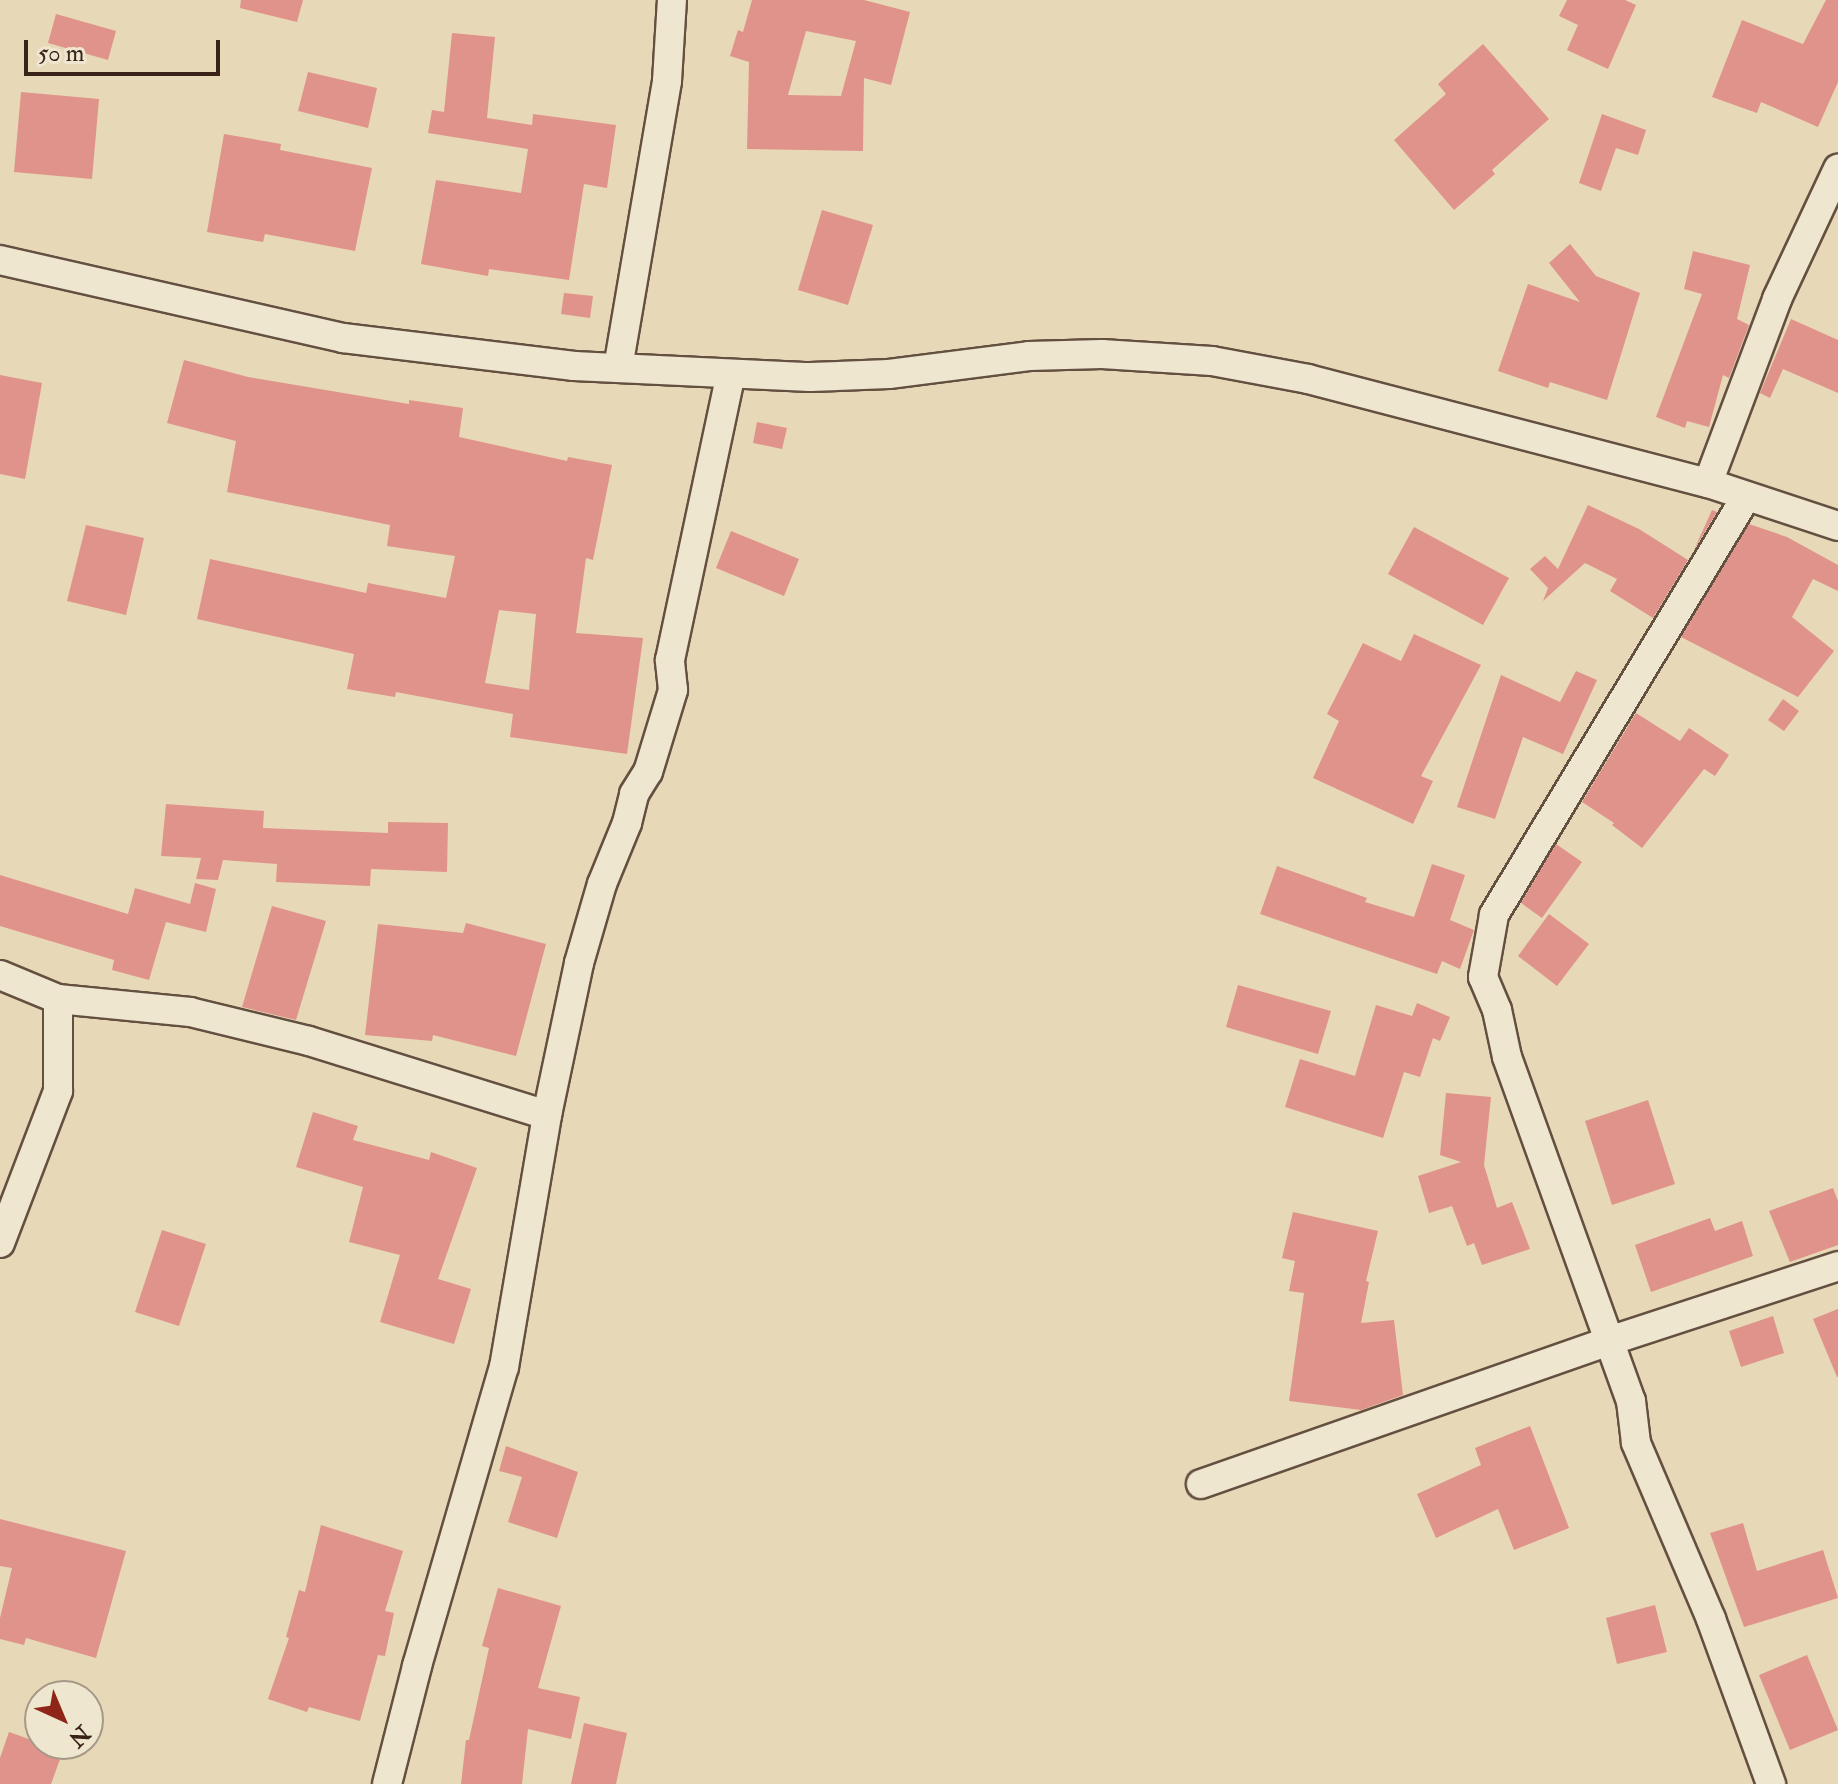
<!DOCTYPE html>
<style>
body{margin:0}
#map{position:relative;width:1838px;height:1784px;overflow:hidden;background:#e7d8b7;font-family:"IM FELL Double Pica",serif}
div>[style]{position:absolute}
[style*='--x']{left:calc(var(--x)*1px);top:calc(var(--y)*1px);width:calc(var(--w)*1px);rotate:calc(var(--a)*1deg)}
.building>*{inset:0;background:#e0938a}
.roads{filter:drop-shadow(2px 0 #645040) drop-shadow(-2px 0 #645040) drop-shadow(0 2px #645040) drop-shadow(0 -2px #645040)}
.minor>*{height:28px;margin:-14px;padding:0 14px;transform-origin:14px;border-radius:14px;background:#efe6d0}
span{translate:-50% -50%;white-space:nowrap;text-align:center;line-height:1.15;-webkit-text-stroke:8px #efe6d0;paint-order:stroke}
.north{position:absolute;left:24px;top:1680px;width:80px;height:80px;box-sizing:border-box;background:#efe6d0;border:2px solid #a69886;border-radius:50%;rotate:136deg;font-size:22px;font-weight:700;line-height:32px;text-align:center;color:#392318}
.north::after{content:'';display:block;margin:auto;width:28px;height:36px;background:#8f2418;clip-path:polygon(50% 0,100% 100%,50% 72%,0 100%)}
.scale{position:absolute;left:24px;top:40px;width:196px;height:36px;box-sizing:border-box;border:4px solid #392318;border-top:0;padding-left:10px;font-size:24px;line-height:28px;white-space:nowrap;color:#392318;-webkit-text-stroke:6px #efe6d0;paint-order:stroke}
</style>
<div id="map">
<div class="building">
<i style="clip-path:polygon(241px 0,303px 0,297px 22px,240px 8px)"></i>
<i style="clip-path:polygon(evenodd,752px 0,864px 0,910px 12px,891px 85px,864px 78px,863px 151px,747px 149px,749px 62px,730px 56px,738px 30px,743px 32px,752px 0,806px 31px,856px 41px,841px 96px,788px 95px,806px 31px)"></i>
<i style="clip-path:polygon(1567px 0,1625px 0,1636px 5px,1608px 69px,1567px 50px,1578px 25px,1559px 16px)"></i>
<i style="clip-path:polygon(1826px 0,1838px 0,1838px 82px,1818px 127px,1761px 102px,1757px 113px,1712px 97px,1742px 20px,1803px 44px)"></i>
<i style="clip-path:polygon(56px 14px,116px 31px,108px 60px,48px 43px)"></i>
<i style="clip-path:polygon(452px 33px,495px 37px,487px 118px,532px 125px,533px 114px,616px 125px,607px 188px,584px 184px,569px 280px,489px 269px,488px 276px,421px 264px,436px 180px,521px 193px,528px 149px,428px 133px,432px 110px,444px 112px)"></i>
<i style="clip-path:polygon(1483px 44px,1549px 119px,1492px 170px,1495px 174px,1454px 210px,1394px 140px,1446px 94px,1438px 84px)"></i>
<i style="clip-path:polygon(308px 72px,377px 88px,368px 128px,298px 111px)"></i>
<i style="clip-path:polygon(21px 92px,99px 99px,92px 179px,14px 172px)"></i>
<i style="clip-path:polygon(1602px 114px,1646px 130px,1638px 155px,1616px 148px,1601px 191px,1579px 183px)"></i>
<i style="clip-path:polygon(224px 134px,281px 144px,280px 150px,372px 168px,355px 251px,265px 234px,263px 242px,207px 232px)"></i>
<i style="clip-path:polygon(822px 210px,873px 225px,848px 305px,798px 290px)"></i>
<i style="clip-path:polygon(1570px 244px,1596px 276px,1640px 293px,1607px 400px,1550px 382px,1548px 388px,1498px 371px,1528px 284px,1580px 302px,1549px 263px)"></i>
<i style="clip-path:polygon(1693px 251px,1750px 265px,1737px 319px,1749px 325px,1729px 378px,1723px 375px,1709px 427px,1687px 421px,1685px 428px,1656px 417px,1702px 294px,1684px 289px)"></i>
<i style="clip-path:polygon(564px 293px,593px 296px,590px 318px,561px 314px)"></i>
<i style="clip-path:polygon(1791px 319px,1838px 340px,1838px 393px,1783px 369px,1770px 398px,1760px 393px)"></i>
<i style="clip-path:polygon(evenodd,184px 360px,248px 377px,409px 404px,409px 400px,463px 408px,459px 437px,567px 461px,568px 457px,612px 465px,593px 560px,586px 558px,576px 633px,643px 638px,627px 754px,510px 737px,513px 714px,396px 692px,395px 697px,347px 689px,354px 654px,197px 619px,210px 559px,366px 593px,368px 583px,446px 598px,455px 556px,387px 546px,390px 525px,227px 492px,236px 441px,167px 423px,184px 360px,499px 610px,536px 614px,529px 690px,485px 683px,499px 610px)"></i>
<i style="clip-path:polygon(0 375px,42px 383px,25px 479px,0 474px)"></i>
<i style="clip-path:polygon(757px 422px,787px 428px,782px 449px,753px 443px)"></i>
<i style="clip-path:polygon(1588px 505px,1639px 529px,1688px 560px,1653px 618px,1610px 591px,1617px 579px,1585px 563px,1543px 601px,1548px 588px,1530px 569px,1545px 556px,1558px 569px)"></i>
<i style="clip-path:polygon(1712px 510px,1717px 512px,1694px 550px)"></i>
<i style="clip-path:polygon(1749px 524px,1787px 537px,1838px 565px,1838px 591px,1813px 579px,1792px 617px,1834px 651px,1798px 697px,1681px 637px)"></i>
<i style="clip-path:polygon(86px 525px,144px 538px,126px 615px,67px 601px)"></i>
<i style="clip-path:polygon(1414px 527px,1509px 578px,1483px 625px,1388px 574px)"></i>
<i style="clip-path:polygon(731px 531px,799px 559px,784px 596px,716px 568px)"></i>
<i style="clip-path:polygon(1414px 634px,1481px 665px,1421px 776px,1433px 781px,1413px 824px,1313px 778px,1339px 721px,1327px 714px,1363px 643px,1401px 661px)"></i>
<i style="clip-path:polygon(1576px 671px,1597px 680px,1563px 754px,1523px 737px,1495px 819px,1457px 807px,1501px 675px,1560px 702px)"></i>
<i style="clip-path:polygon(1783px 699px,1799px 711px,1784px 731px,1768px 720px)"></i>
<i style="clip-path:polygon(1636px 713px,1680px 741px,1689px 728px,1729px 755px,1715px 776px,1704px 769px,1642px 848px,1612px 825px,1614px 823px,1582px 802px)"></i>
<i style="clip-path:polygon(166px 804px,264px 811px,263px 828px,388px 833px,388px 822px,448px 823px,447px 872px,371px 869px,370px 886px,276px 882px,277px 864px,223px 860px,218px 880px,196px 879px,201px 858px,161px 856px)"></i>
<i style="clip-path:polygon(1556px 844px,1582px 862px,1542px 918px,1521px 903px)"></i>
<i style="clip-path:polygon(1432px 864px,1465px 875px,1450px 920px,1474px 930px,1460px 969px,1442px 961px,1437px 974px,1260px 914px,1277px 866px,1367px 898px,1365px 902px,1414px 917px)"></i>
<i style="clip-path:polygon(0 875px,128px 914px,135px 888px,190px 904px,195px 883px,216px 889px,206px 932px,166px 922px,149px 980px,112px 970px,114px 960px,0 926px)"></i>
<i style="clip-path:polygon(272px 906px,326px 921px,296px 1020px,242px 1007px)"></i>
<i style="clip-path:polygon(1549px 914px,1589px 944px,1557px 986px,1518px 956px)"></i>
<i style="clip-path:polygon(466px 923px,546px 944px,516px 1056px,433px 1035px,432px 1041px,365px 1035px,378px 924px,463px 933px)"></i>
<i style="clip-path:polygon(1238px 985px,1331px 1011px,1318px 1054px,1226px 1027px)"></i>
<i style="clip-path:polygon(1417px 1003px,1450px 1017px,1440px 1041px,1433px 1038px,1420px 1077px,1404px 1072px,1383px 1138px,1285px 1107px,1300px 1059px,1355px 1076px,1376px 1005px,1412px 1016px)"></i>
<i style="clip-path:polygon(1446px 1093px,1491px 1097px,1484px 1165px,1497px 1208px,1512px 1202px,1530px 1249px,1482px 1265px,1474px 1243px,1467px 1246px,1452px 1206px,1429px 1213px,1418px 1176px,1461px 1162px,1440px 1155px)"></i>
<i style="clip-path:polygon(1648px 1100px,1675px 1184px,1612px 1205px,1585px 1121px)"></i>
<i style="clip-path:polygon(313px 1112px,358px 1126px,353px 1140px,429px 1160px,431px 1152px,477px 1168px,438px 1279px,471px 1289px,454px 1344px,380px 1322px,400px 1255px,349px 1242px,363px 1187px,296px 1167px)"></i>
<i style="clip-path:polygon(1833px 1188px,1838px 1201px,1838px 1245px,1790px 1262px,1769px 1211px)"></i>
<i style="clip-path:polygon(1293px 1212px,1378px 1231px,1366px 1281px,1369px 1282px,1361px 1323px,1394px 1320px,1403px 1395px,1361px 1410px,1289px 1401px,1304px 1293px,1289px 1291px,1295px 1261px,1282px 1258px)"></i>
<i style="clip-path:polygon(1710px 1218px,1715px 1231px,1742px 1221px,1753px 1256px,1651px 1292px,1635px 1245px)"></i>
<i style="clip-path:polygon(162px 1230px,206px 1244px,179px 1326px,135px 1312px)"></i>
<i style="clip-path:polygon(1838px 1309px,1838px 1377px,1837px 1377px,1813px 1319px)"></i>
<i style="clip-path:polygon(1773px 1316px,1784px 1353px,1741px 1367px,1729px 1331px)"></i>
<i style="clip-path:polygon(1530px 1426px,1569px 1528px,1514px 1550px,1498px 1509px,1436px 1538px,1417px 1494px,1481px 1465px,1475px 1448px)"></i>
<i style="clip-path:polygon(506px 1446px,578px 1472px,557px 1538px,508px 1522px,522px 1477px,499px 1471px)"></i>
<i style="clip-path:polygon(0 1519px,126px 1551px,96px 1658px,26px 1638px,24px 1645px,0 1639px,0 1618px,12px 1568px,0 1566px)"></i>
<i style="clip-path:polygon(1743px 1523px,1757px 1571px,1823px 1550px,1838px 1598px,1744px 1627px,1710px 1533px)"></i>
<i style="clip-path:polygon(321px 1525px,403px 1551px,385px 1611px,394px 1613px,385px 1656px,378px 1655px,360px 1721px,309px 1707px,307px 1712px,268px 1699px,289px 1638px,286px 1637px,299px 1590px,305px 1592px)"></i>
<i style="clip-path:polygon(498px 1588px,561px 1606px,538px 1688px,580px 1697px,571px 1739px,528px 1729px,522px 1784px,461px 1784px,466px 1740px,469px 1740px,489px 1648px,482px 1646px)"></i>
<i style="clip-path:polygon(1655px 1605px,1667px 1652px,1617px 1664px,1606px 1618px)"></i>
<i style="clip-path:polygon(1807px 1655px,1838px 1730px,1790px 1750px,1759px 1675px)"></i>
<i style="clip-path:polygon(584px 1723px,627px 1733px,616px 1784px,571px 1784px)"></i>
<i style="clip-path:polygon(9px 1732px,63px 1751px,51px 1784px,0 1784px,0 1758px)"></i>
</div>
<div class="roads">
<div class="minor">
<i style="--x:0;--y:260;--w:352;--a:12.8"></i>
<i style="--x:343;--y:338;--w:233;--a:6.9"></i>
<i style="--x:574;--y:366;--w:236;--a:2.7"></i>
<i style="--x:810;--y:377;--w:79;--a:-2.2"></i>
<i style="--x:889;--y:374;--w:141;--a:-7.3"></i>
<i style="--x:1029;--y:356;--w:73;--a:-1.6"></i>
<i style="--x:1102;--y:354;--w:110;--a:3.6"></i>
<i style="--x:1212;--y:361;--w:98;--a:10.6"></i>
<i style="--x:1308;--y:379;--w:413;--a:14.6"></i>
<i style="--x:1708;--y:483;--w:137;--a:18.3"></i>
<i style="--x:618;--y:368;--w:291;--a:-80.3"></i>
<i style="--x:667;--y:81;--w:81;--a:-86.5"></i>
<i style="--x:1708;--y:483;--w:197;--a:-69.4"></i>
<i style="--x:1777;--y:299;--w:144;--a:-64.9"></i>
<i style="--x:1746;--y:497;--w:488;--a:121.1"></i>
<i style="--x:1494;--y:915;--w:63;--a:100.1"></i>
<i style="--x:1483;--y:977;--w:36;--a:67"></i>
<i style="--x:1497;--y:1010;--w:48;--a:78"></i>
<i style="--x:1507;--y:1057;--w:366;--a:70.2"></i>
<i style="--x:1631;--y:1401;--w:42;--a:83.2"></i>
<i style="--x:1636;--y:1443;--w:191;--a:66.9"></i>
<i style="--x:1711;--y:1619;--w:176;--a:70"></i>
<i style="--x:0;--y:975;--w:63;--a:22.5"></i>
<i style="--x:58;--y:999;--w:133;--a:5.6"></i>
<i style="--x:190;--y:1012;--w:122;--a:13.7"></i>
<i style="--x:309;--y:1041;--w:249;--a:17.3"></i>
<i style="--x:0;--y:1243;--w:163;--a:-69.1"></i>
<i style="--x:58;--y:1091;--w:92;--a:-90"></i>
<i style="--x:1201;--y:1484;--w:432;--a:-19.3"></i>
<i style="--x:1609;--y:1341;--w:241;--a:-18.1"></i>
<i style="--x:387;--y:1784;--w:122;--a:-75.7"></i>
<i style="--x:417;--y:1666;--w:311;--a:-73.8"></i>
<i style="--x:504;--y:1367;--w:256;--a:-80.3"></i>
<i style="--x:547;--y:1115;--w:155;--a:-78.1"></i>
<i style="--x:579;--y:963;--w:82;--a:-73.8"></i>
<i style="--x:602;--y:884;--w:66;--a:-67.7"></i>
<i style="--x:627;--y:823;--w:30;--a:-76"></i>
<i style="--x:634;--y:794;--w:26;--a:-58"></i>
<i style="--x:648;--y:772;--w:86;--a:-73"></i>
<i style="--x:673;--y:690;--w:30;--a:-96"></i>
<i style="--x:670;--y:660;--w:292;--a:-78"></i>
</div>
</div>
<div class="north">N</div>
<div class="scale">50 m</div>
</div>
